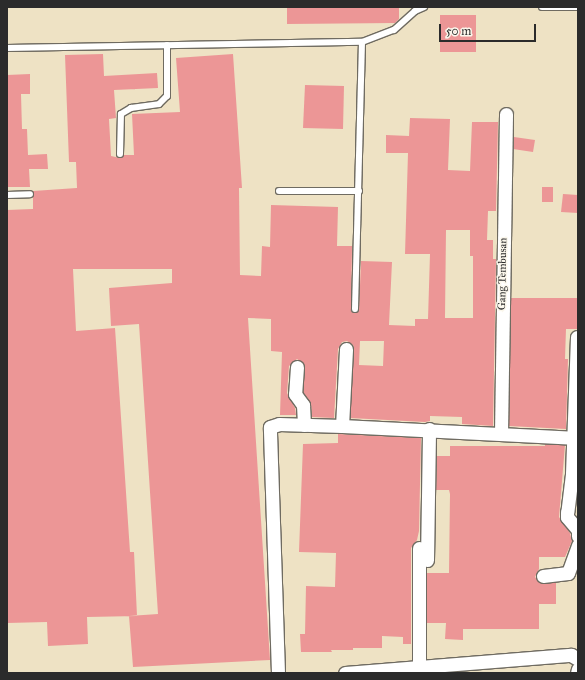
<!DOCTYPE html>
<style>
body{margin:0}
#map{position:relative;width:585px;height:680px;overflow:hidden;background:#eee2c4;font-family:"IM FELL Great Primer",serif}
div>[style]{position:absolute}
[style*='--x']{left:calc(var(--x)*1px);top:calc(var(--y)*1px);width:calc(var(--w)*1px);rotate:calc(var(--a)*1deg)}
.building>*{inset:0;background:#ec9696}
.roads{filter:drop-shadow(1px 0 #6f6b61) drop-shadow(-1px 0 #6f6b61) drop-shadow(0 1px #6f6b61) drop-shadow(0 -1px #6f6b61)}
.lane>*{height:6px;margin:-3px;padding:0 3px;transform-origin:3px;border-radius:3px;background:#fff}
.street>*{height:13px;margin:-6.5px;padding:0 6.5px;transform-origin:6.5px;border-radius:6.5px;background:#fff}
span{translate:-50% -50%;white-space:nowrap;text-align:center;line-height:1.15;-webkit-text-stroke:3px #fbf7ec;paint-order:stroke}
.street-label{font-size:11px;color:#2b2b2b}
.frame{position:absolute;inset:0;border:8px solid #2b2b2b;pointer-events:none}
.scale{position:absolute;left:439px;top:24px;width:97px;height:18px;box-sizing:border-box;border:2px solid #2b2b2b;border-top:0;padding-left:5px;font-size:12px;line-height:14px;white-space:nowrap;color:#2b2b2b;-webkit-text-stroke:3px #fbf7ec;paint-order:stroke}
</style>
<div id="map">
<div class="building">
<i style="clip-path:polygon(287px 7px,399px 7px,399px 19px,395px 23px,287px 24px)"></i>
<i style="clip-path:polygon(440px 15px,476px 15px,476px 52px,440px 52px)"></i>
<i style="clip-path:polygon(evenodd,103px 54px,104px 76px,157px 73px,158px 88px,114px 90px,116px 118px,109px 119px,111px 156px,120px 158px,124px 155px,134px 155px,132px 114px,180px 112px,176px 58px,233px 54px,242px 188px,239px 188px,240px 275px,261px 276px,262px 246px,270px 247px,271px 205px,338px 207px,337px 246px,352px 246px,351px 311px,355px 313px,359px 310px,361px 261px,392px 262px,389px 325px,415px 326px,415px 319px,428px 319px,430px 254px,405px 254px,408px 153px,386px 153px,386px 135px,409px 136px,410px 118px,450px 119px,448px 170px,470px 171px,472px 122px,498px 122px,496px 211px,488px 211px,487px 240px,493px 240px,493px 259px,496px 259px,493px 426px,462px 424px,462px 417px,430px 416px,430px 421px,425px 422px,350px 418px,354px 349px,353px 345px,347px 341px,342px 342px,338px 349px,334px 418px,312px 417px,311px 404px,303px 392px,304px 364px,297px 359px,289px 366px,287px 393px,295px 408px,296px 415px,280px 415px,282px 352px,271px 351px,271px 319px,248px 318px,270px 660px,133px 667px,129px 616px,158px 614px,139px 324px,111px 326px,109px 288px,172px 283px,172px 269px,73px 269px,76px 331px,115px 328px,130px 552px,134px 552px,137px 616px,87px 617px,88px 644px,48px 646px,47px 622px,7px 623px,7px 210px,33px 209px,33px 191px,77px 188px,76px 162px,69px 162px,65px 55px,103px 54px,446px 230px,470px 230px,470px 256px,473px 256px,473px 318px,445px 318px,446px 230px,103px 54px,360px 341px,384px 341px,383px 366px,359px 365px,360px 341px)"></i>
<i style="clip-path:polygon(30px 74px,30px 94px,21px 94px,22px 129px,27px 129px,28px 155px,47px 154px,48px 169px,29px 169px,30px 187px,7px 187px,7px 75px)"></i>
<i style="clip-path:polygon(305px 85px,344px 86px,343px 129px,303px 128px)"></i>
<i style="clip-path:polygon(514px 137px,535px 140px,533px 152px,513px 149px)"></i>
<i style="clip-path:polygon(542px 187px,553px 187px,553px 202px,542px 202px)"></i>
<i style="clip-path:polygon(563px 194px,578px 195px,578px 213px,561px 212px)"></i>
<i style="clip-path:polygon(511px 298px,578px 298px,578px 329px,566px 329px,565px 359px,568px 359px,566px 429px,509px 426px)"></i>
<i style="clip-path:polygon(338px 434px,421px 438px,419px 531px,417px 540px,411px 548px,411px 644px,403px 644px,403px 637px,382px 636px,382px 648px,353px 648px,353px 650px,331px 650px,332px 652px,301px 652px,300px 634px,305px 634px,306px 586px,335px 587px,336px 553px,299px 552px,303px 444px,338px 443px)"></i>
<i style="clip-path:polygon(545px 444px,565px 445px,559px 517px,570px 533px,572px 541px,565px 557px,539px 557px,539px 569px,535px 577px,540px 583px,556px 582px,556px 604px,539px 604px,539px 629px,463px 629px,463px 640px,445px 639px,446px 623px,427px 623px,427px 573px,449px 573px,450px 494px,449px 490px,436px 490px,437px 456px,450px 456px,450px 446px,545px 446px)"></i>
</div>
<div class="roads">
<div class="lane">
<i style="--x:542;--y:7;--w:36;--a:0"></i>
<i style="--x:7;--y:48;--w:355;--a:-1"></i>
<i style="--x:362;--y:42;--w:34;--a:-21"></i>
<i style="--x:394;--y:30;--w:28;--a:-42"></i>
<i style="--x:415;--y:11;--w:10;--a:-24"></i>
<i style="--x:120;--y:154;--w:40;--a:-88.6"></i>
<i style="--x:121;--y:114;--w:12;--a:-31"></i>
<i style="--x:131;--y:108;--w:28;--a:-8"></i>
<i style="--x:159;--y:104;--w:11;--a:-45"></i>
<i style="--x:167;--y:96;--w:51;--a:-90"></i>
<i style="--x:279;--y:191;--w:80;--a:0"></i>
<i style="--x:7;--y:195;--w:23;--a:-2"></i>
<i style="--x:355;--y:309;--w:267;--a:-88.5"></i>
</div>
<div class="street">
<i style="--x:577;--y:337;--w:137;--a:92.1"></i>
<i style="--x:572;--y:474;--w:38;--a:97"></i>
<i style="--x:567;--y:512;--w:5;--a:90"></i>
<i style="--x:567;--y:517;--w:17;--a:50"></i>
<i style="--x:578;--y:530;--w:6;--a:90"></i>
<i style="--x:297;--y:367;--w:27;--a:94"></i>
<i style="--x:295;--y:394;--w:14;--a:54"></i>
<i style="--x:303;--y:405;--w:20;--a:87"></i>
<i style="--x:342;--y:426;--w:77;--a:-87"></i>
<i style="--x:501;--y:433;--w:319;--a:-89.1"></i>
<i style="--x:419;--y:548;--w:119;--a:90"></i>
<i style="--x:427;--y:560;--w:131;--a:-89.1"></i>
<i style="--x:543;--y:576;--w:25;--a:-7"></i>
<i style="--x:568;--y:573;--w:30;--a:-70"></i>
<i style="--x:278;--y:673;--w:246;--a:-91.9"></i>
<i style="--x:270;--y:427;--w:9;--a:-18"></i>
<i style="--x:279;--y:424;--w:63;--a:1.8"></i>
<i style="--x:342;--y:426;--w:236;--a:2.9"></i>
<i style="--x:345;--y:673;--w:227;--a:-4.6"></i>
<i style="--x:571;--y:655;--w:8;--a:30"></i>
<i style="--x:577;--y:673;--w:4;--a:-76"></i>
</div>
</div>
<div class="street-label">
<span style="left:503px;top:274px;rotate:-89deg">Gang Tembusan</span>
</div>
<div class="frame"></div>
<div class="scale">50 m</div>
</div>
